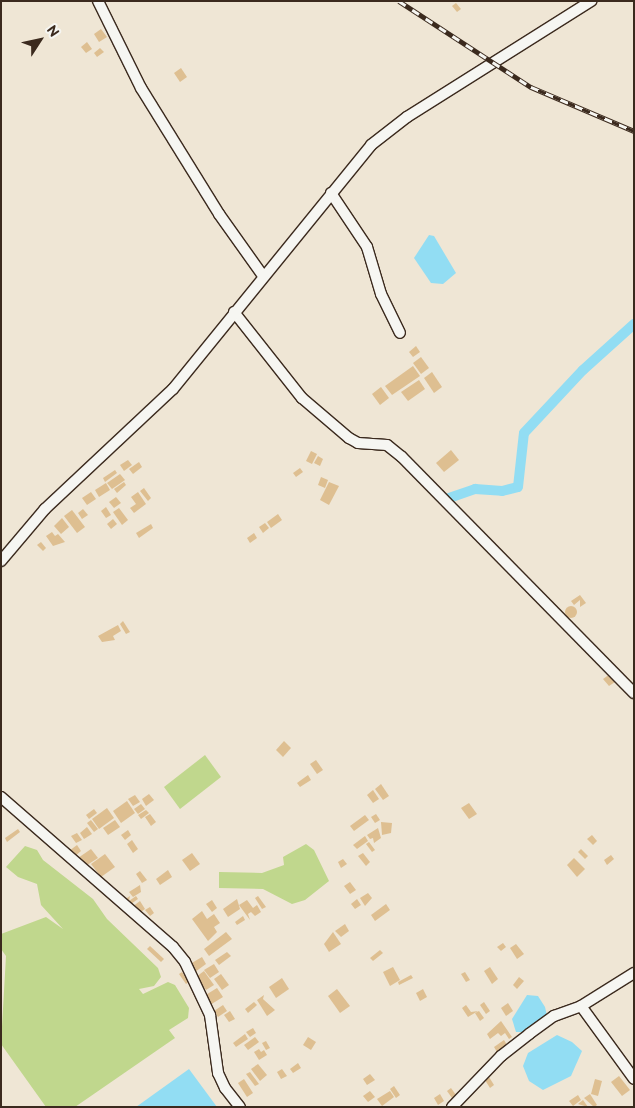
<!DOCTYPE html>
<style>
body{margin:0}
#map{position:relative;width:635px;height:1108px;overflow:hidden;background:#efe6d5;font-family:"Balsamiq Sans",sans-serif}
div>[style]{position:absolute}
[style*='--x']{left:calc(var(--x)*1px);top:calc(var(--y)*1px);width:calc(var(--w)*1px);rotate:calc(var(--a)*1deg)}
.green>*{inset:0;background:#c0d78d}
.water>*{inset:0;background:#92ddf3}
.canal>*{height:10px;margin:-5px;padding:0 5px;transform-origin:5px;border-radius:5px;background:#92ddf3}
.building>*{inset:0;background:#debf91}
.round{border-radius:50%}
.roads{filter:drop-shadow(1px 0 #3b2a1e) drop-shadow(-1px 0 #3b2a1e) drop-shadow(0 1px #3b2a1e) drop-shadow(0 -1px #3b2a1e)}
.minor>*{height:10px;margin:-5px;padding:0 5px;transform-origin:5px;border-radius:5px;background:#f6f6f2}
.rail>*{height:4.5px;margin-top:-2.25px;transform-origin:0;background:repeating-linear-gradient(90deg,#f6f6f2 0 8px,#3b2a1e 0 16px);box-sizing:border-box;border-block:1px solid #3b2a1e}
span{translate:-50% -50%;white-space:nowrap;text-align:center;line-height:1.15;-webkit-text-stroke:4.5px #f6f6f2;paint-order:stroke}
.frame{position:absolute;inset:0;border:2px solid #3b2a1e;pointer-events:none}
.north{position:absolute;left:15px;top:15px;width:50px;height:50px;-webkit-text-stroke:4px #f6f6f2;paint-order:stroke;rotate:55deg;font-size:14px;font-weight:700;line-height:20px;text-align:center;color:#3b2a1e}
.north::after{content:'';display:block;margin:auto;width:18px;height:22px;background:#3b2a1e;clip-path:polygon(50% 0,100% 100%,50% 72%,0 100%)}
</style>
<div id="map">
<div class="green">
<i style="clip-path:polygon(205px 755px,221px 777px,180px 809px,164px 787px)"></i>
<i style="clip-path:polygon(306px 844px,314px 850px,329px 881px,305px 900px,292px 904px,263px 889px,219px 888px,219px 872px,262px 873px,284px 865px,283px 857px)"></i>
<i style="clip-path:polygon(25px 846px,37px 850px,43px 860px,93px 899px,107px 919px,158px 968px,161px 977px,154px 986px,139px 989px,143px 994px,168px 982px,175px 985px,189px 1008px,188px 1018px,169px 1030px,175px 1038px,75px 1107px,46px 1107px,1px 1044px,6px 956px,1px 949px,1px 934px,46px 917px,63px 929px,41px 905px,37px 884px,18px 877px,6px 867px)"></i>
</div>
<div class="water">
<i style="clip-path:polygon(429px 235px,434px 236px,456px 273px,443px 284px,431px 283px,414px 258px)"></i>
<i style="clip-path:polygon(527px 995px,538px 996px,545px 1007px,548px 1020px,524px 1032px,516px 1032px,512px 1019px)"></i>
<i style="clip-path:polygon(557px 1035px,572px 1042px,582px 1051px,571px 1076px,543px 1090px,529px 1081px,523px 1066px,528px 1053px)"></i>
<i style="clip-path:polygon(189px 1069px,217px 1107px,136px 1107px)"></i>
</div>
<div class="canal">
<i style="--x:449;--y:498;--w:28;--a:-19"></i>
<i style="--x:475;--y:489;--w:27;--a:4"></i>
<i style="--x:502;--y:491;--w:16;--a:-14"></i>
<i style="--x:518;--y:487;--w:54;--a:-83.7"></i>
<i style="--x:524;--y:433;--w:86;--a:-46.9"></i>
<i style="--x:583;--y:370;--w:69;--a:-42"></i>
</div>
<div class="building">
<i style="clip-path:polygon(456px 3px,461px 9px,457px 12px,452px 6px)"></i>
<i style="clip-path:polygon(101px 29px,107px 37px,99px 42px,94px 34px)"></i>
<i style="clip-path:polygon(87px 42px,92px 49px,86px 53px,81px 47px)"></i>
<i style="clip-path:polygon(100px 48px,104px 52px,97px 57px,94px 53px)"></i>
<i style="clip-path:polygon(181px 68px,187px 77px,180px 82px,174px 73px)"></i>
<i style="clip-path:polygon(416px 346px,420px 352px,413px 357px,409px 352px)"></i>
<i style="clip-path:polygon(421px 357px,429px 368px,421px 374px,413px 363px)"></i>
<i style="clip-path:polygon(413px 366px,420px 376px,392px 395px,385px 386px)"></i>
<i style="clip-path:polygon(432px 372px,442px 387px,434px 393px,424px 378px)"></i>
<i style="clip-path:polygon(419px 380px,425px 389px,408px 401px,401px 392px)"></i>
<i style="clip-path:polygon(381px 387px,389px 398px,380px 405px,372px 394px)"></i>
<i style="clip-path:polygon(451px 450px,459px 460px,444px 472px,436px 463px)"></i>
<i style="clip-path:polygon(311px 451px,317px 454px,312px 464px,306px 461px)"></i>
<i style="clip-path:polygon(318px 456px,323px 459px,320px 466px,314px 463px)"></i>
<i style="clip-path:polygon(128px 460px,132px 465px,124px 471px,120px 465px)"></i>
<i style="clip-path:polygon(139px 462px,142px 467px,133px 474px,129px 469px)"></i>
<i style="clip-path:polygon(300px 468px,303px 472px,296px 477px,293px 473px)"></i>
<i style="clip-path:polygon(115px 470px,117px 473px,105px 482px,103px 478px)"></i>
<i style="clip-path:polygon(120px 474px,125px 480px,112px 489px,107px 483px)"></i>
<i style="clip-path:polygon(321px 477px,328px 480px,325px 488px,318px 485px)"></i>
<i style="clip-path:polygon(124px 482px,126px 485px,117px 493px,114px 489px)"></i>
<i style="clip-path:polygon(329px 482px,339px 486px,329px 505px,320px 500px)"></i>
<i style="clip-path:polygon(106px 483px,110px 490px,99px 497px,95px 490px)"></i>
<i style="clip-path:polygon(144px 488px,151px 498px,148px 501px,140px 491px)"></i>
<i style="clip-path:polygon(91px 492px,96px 499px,87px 505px,82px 498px)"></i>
<i style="clip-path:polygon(138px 492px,146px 504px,134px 513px,130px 508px,136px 504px,131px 497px)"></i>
<i style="clip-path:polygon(116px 497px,121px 503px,114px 508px,109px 502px)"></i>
<i style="clip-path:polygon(106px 507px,111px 515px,106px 518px,101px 511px)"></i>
<i style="clip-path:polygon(119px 508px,128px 520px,122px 525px,113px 512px)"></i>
<i style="clip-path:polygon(83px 509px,88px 515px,82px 519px,78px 513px)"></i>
<i style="clip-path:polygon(72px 510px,85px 527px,77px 533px,64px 516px)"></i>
<i style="clip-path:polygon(278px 514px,282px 520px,271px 528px,267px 522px)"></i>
<i style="clip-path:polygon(62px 518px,69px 527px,61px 534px,54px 526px)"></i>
<i style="clip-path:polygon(113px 519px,117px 524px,111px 529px,107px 524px)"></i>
<i style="clip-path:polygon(265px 523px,269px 528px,263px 533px,259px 527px)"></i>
<i style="clip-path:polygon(151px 524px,153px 528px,139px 538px,136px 533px)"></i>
<i style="clip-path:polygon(52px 532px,55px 536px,58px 534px,65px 542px,53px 546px,46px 536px)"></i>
<i style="clip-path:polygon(254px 533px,257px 538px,250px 543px,247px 538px)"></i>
<i style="clip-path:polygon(41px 542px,46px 548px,43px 551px,37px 545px)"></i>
<i style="clip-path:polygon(580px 595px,586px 603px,580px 607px,580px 600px,574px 605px,571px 601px)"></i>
<i class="round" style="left:565px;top:606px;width:12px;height:12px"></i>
<i style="clip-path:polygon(123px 621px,130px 632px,126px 634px,120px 624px)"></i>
<i style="clip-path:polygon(118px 625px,121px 631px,113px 636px,115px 640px,102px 642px,98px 636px)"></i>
<i style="clip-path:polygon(610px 674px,615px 682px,609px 686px,603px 679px)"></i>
<i style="clip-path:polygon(284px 741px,291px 748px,283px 757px,276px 750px)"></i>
<i style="clip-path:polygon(316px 760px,323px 770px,317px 774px,310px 764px)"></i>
<i style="clip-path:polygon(308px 775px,311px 780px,300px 787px,297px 783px)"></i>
<i style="clip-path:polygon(381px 784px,389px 796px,383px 800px,375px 789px)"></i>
<i style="clip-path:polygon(373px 790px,379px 799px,373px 803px,367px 795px)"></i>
<i style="clip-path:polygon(149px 794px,154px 800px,146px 806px,142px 799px)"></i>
<i style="clip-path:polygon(135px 795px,140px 802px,133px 806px,128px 799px)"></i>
<i style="clip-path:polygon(127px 801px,135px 813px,121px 823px,113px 811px)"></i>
<i style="clip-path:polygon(469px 803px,477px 814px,469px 819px,461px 808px)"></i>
<i style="clip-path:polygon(141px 804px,145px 809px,138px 814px,134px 809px)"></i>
<i style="clip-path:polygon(107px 808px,114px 818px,99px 829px,92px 819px)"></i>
<i style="clip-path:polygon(94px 809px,97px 813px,89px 819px,86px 815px)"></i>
<i style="clip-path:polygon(146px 810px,149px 813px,141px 819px,138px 815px)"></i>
<i style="clip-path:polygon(150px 814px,156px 822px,151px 826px,145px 817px)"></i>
<i style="clip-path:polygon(376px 814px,380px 820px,375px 823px,371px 817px)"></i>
<i style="clip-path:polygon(365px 815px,369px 820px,354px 831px,350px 826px)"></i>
<i style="clip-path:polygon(91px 820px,98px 829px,94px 832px,87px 823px)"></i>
<i style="clip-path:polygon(115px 820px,120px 827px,108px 835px,103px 828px)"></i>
<i style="clip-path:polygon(381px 822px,392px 823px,391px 833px,382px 835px)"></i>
<i style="clip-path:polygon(87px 827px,92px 834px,84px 839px,80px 833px)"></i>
<i style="clip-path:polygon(378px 828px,381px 838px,374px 843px,373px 838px,370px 839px,367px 835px)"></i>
<i style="clip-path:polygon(18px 829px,20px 832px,7px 842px,5px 838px)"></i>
<i style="clip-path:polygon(128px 830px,131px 835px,125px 840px,121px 835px)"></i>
<i style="clip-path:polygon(77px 833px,82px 840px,76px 843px,71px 836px)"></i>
<i style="clip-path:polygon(592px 835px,597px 841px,593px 845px,587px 839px)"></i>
<i style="clip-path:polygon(365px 836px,368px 841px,357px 849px,353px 845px)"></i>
<i style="clip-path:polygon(132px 840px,138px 849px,133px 853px,127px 844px)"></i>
<i style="clip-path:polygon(369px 842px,375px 850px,372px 852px,366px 844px)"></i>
<i style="clip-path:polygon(77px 845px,81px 851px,74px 857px,69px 851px)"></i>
<i style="clip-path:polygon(91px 849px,98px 858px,84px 867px,78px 858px)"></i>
<i style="clip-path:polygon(581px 849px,588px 856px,585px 859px,578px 852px)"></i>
<i style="clip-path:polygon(192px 853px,200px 864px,190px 871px,182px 860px)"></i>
<i style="clip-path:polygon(363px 853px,370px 862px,366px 866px,358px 856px)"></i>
<i style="clip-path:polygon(105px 854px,115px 867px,101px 877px,91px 864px)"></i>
<i style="clip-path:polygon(611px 855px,614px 859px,607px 865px,604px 860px)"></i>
<i style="clip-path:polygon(574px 858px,585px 869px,577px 877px,567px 865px)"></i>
<i style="clip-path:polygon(343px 859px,347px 864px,341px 868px,338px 862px)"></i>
<i style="clip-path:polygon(168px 870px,172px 877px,160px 885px,156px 879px)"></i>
<i style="clip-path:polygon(140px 871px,147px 880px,142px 883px,136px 874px)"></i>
<i style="clip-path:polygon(350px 882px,356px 890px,350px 894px,344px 886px)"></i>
<i style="clip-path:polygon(140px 885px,141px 892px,133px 897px,129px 892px)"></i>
<i style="clip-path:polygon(368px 893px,372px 898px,365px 906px,360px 898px)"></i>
<i style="clip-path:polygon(130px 896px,129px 901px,136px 896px,138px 899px,128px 906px,124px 900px)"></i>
<i style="clip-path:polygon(258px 896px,266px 907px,262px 909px,255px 898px)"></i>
<i style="clip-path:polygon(237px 899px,240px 909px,228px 917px,223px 909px)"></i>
<i style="clip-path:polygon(357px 899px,361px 905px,355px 909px,351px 904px)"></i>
<i style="clip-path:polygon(212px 900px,217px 908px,212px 912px,206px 904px)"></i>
<i style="clip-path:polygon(247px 900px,253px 908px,257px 905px,261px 912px,255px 916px,251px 912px,248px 914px,250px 920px,239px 905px)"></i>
<i style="clip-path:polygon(140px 901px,145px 909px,138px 914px,132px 907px)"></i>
<i style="clip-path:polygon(386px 904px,390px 910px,375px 921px,371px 915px)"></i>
<i style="clip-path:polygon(150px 907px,154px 913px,150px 916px,145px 910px)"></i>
<i style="clip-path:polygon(202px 911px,207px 919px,214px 914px,220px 923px,214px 927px,217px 932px,208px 941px,192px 919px)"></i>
<i style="clip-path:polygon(243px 916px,245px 920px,237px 925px,235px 922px)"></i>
<i style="clip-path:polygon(345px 924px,349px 931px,341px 937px,335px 931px)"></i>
<i style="clip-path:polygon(226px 932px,232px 939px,209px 956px,204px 949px)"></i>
<i style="clip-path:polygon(333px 932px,341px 944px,329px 952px,324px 944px)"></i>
<i style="clip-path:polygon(503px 943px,506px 947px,501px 951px,497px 947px)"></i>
<i style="clip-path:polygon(516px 944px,524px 954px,517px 959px,510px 948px)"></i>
<i style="clip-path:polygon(150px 946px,164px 959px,161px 962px,147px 949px)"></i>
<i style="clip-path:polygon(380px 950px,383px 953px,373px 961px,370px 958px)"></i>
<i style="clip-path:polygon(227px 952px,231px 956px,219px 965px,215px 960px)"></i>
<i style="clip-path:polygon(202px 957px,206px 964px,195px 972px,190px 964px)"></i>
<i style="clip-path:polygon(214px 964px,219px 972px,210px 978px,204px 970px)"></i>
<i style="clip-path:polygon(393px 967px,400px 980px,390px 986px,383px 972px)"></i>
<i style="clip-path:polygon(490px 967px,498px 979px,492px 984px,484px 971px)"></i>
<i style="clip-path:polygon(204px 971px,214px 985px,206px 990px,196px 977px)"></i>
<i style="clip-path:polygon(182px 972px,189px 982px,186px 984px,179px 974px)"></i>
<i style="clip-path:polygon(465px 972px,470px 980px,466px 982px,461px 974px)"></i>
<i style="clip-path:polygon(221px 974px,229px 985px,222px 990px,214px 979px)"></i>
<i style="clip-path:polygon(411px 975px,413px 978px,399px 985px,398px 982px)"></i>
<i style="clip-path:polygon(519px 977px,524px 981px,517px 989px,513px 985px)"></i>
<i style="clip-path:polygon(282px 978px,289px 989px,276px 998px,269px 987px)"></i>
<i style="clip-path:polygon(217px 988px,223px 997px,210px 1005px,204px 996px)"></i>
<i style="clip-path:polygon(337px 989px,350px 1006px,340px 1013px,328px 996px)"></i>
<i style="clip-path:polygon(423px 989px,427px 997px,420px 1001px,416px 993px)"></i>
<i style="clip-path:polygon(264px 995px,263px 999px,275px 1010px,267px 1016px,257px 1000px)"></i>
<i style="clip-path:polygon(254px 1002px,257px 1005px,248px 1013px,245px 1009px)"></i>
<i style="clip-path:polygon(484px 1002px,490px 1011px,486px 1014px,480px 1005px)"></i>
<i style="clip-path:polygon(508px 1003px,513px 1011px,506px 1016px,501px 1008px)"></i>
<i style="clip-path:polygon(223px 1005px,227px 1011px,218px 1017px,214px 1011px)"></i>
<i style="clip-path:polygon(466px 1005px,471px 1012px,478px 1011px,468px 1017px,462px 1008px)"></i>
<i style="clip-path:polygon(230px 1011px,235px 1019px,229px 1022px,224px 1015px)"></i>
<i style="clip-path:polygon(479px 1011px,484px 1018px,480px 1021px,475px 1013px)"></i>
<i style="clip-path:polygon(501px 1021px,512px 1037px,509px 1039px,505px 1033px,501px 1036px,498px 1033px,490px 1039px,487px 1034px)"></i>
<i style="clip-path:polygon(253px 1028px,256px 1033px,250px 1037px,246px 1032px)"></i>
<i style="clip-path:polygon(245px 1034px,248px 1039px,236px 1047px,233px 1043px)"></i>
<i style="clip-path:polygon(255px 1037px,259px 1042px,248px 1050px,244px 1045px)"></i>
<i style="clip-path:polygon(308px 1037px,316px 1042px,311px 1050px,303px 1045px)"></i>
<i style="clip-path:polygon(504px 1040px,507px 1045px,497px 1052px,494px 1047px)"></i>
<i style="clip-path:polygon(266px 1041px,270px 1048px,266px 1050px,262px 1043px)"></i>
<i style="clip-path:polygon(259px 1049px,261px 1052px,264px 1050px,267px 1055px,259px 1060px,254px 1052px)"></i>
<i style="clip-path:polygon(298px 1063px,301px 1068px,293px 1073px,290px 1069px)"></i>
<i style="clip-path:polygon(258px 1064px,267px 1075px,260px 1081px,251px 1069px)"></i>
<i style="clip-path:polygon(282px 1069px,287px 1076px,281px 1079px,277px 1072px)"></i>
<i style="clip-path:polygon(250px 1072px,259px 1084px,255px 1086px,246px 1074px)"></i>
<i style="clip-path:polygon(370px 1074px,375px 1080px,367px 1085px,363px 1079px)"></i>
<i style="clip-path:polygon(619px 1076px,630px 1090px,622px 1096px,611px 1082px)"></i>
<i style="clip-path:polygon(489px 1077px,494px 1085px,490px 1088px,485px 1080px)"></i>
<i style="clip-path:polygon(244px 1079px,253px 1093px,247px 1097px,238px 1083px)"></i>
<i style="clip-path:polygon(595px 1079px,602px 1081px,598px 1096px,591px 1094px)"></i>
<i style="clip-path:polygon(394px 1086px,400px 1095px,396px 1098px,390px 1089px)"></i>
<i style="clip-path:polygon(451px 1088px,456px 1095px,452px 1098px,447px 1091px)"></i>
<i style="clip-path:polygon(370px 1091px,375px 1097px,368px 1102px,363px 1096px)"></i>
<i style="clip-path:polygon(390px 1091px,394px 1097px,382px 1106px,377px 1099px)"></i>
<i style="clip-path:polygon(440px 1094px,444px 1101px,438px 1105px,434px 1098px)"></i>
<i style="clip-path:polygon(590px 1094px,597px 1105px,594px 1107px,584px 1098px)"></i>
<i style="clip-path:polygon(578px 1095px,581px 1100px,573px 1106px,569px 1101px)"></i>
<i style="clip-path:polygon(583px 1100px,588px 1107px,578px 1104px)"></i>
</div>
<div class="roads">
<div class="minor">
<i style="--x:98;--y:1;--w:97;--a:63.7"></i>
<i style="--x:141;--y:88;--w:148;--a:58.2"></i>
<i style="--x:219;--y:214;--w:76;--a:54.6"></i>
<i style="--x:331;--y:193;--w:65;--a:56.3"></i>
<i style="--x:367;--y:247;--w:49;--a:73.4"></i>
<i style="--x:381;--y:294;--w:43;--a:64"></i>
<i style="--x:234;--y:312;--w:110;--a:51.7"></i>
<i style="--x:302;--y:398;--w:62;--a:40.4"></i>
<i style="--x:349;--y:438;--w:10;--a:29"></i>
<i style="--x:358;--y:443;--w:29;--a:4"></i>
<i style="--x:387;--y:445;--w:19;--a:39"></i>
<i style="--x:402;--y:457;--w:331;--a:45.5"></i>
<i style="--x:1;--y:561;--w:68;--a:-49.8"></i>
<i style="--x:45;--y:509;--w:175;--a:-43.2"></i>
<i style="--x:173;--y:389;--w:314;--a:-50.9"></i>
<i style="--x:371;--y:145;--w:46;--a:-37.9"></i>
<i style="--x:407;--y:117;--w:218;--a:-32.2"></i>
<i style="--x:1;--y:797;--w:228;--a:41.1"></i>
<i style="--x:173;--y:947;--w:19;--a:51"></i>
<i style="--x:185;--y:962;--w:59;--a:64.7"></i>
<i style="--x:210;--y:1015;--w:59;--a:82.1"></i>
<i style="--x:218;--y:1073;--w:17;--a:65"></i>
<i style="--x:225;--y:1088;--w:24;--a:52"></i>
<i style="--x:581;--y:1006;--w:62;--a:-31.9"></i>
<i style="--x:452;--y:1107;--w:71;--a:-46.1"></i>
<i style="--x:501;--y:1056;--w:36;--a:-38"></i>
<i style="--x:529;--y:1034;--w:31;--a:-36"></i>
<i style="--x:554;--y:1016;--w:29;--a:-20"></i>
<i style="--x:581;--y:1006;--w:90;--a:54"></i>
</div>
</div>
<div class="rail">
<i style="--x:399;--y:1;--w:158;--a:33.1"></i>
<i style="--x:531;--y:87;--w:112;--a:23.1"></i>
</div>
<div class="frame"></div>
<div class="north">N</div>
</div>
